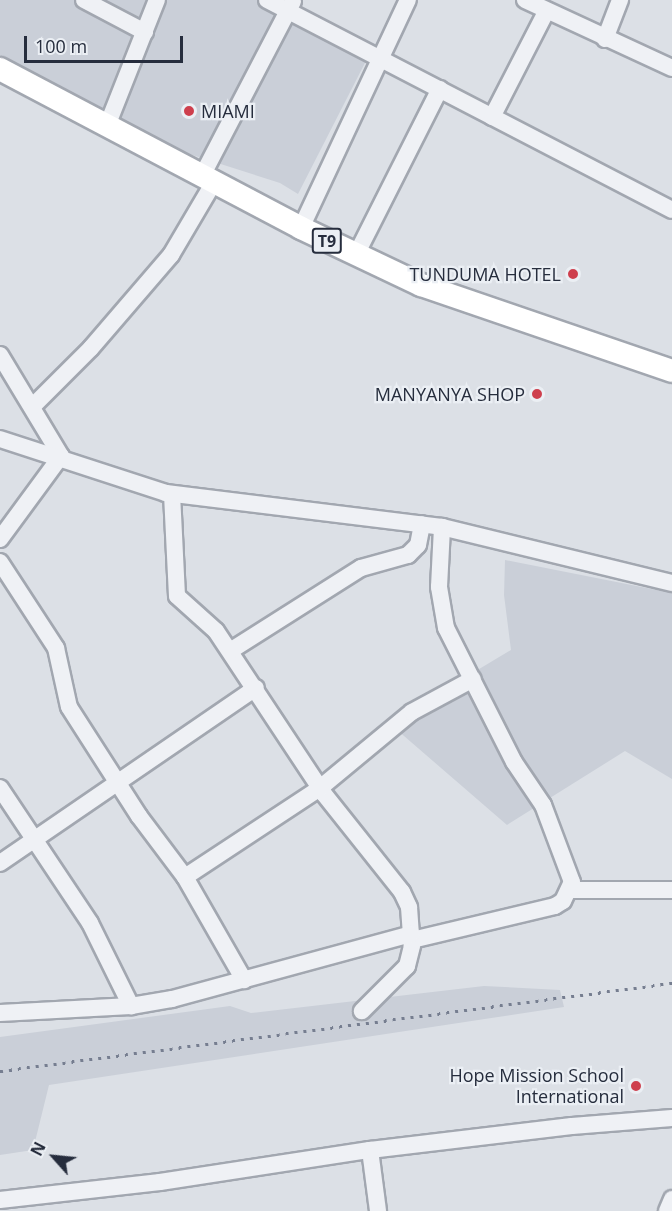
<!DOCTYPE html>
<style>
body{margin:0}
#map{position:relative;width:672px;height:1211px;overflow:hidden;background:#dce0e6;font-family:"Open Sans",sans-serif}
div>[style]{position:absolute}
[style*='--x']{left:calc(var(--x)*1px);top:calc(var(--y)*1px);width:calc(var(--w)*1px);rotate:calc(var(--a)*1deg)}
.built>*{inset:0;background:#cacfd8}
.roads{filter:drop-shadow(2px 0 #a2a7b0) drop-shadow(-2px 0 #a2a7b0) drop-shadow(0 2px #a2a7b0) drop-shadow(0 -2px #a2a7b0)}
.minor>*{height:16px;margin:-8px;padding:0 8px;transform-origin:8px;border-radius:8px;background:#eff1f5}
.highway>*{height:22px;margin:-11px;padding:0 11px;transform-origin:11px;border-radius:11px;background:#fff}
.rail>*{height:3px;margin-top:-1.5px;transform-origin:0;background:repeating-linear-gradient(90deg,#767e90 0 3px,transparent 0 9px)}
.dots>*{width:16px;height:16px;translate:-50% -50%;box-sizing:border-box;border:3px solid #ebeff4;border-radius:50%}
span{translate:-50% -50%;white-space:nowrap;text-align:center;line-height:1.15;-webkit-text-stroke:4.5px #ebeff4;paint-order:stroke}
.shield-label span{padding:2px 4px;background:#ebeff4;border:2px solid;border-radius:4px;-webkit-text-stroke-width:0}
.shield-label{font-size:16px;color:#262d3d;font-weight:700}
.poi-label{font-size:18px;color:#262d3d}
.left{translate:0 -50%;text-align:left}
.right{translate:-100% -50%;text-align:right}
.north{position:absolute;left:24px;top:1127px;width:60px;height:60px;-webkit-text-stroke:4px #ebeff4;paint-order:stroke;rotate:297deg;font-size:16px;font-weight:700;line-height:24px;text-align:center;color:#262d3d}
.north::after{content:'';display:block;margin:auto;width:21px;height:27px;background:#262d3d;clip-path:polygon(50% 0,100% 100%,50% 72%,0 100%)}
.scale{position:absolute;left:24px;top:36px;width:159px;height:27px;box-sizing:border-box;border:3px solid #262d3d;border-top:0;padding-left:8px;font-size:18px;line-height:21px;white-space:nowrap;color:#262d3d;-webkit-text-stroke:4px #ebeff4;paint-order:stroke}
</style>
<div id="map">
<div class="built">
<i style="clip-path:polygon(0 0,262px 0,368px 57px,298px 194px,280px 183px,73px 117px,0 74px)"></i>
<i style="clip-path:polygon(505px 560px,672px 593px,672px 779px,625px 751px,507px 825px,389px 723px,511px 650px,504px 595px)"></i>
<i style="clip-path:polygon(484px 986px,560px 990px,564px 1007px,49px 1085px,33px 1150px,0 1155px,0 1037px,230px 1006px,251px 1013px)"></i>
</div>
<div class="roads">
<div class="minor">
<i style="--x:84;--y:0;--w:69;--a:27.7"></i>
<i style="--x:267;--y:0;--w:456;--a:27.4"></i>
<i style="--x:525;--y:0;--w:162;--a:24.8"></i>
<i style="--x:605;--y:39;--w:42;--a:-69"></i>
<i style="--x:492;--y:117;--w:118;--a:-62.8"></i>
<i style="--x:107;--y:126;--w:136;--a:-68.4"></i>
<i style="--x:202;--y:176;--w:197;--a:-62.5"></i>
<i style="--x:301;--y:228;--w:252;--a:-64.9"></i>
<i style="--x:356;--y:255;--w:186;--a:-63.2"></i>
<i style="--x:0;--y:355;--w:118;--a:58.9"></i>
<i style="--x:61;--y:456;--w:103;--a:126.3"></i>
<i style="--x:32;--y:407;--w:83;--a:-45"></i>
<i style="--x:91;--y:348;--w:123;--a:-49.3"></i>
<i style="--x:171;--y:255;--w:85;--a:-59.5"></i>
<i style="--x:0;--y:439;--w:175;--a:18"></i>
<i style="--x:166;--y:493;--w:278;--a:7"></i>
<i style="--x:442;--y:527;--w:237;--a:13.7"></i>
<i style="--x:172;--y:494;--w:102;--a:87.2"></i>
<i style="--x:177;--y:596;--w:52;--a:41.9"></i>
<i style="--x:216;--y:631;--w:196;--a:56.5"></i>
<i style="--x:324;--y:794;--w:125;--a:51.5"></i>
<i style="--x:402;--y:892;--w:17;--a:65"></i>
<i style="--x:409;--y:907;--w:39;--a:86"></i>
<i style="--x:412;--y:946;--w:21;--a:104"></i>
<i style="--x:407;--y:966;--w:64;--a:135"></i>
<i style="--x:0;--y:562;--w:103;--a:56.9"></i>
<i style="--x:56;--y:648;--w:60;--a:77.6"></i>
<i style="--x:69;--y:707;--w:130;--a:57.3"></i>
<i style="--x:139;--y:816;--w:76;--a:53"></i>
<i style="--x:185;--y:877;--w:119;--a:60.2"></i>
<i style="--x:230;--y:651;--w:155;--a:-32.4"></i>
<i style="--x:361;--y:568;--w:49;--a:-15.5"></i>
<i style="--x:408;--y:555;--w:14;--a:-45"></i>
<i style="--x:418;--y:545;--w:21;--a:-79"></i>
<i style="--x:0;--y:788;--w:162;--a:56.3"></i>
<i style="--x:90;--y:923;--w:93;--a:63.7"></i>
<i style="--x:0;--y:863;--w:310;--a:-34.4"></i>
<i style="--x:185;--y:877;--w:162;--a:-33.4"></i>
<i style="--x:320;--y:788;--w:119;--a:-39.6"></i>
<i style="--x:412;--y:712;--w:69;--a:-28.4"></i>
<i style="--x:570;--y:890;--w:102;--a:0"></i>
<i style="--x:412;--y:940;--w:147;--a:-13.4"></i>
<i style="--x:555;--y:906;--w:9;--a:-32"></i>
<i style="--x:563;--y:901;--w:21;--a:-65"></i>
<i style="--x:572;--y:882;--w:82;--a:-110.6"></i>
<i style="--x:543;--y:805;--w:52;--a:-124"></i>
<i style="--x:514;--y:762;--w:150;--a:-116.9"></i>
<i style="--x:446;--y:628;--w:42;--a:-99.7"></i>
<i style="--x:439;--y:587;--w:60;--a:-87.1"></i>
<i style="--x:0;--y:1013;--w:131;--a:-3.1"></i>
<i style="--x:131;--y:1006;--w:42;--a:-9.7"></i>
<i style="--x:172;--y:999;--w:248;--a:-15.2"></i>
<i style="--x:370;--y:1150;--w:62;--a:82.5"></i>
<i style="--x:0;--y:1200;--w:161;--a:-6.4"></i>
<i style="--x:160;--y:1182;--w:212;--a:-8.7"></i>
<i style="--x:370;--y:1150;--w:203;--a:-6.8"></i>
<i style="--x:572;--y:1126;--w:100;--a:-4.6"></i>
<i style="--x:667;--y:1211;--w:13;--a:-67"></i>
</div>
<div class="highway">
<i style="--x:0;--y:69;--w:340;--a:27.8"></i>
<i style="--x:301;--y:228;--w:133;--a:25.4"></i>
<i style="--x:421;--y:285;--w:265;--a:18.9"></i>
</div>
</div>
<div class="rail">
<i style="--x:0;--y:1071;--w:678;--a:-7.46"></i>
</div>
<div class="dots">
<i style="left:189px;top:111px;background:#ce3f4d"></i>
<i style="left:573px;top:274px;background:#ce3f4d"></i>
<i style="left:537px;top:394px;background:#ce3f4d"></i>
<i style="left:636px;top:1086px;background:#ce3f4d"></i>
</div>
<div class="shield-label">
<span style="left:327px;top:241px">T9</span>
</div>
<div class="poi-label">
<span class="left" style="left:201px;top:111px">MIAMI</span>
<span class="right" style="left:561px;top:274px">TUNDUMA HOTEL</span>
<span class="right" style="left:525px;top:394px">MANYANYA SHOP</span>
<span class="right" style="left:624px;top:1086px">Hope Mission School<br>International</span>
</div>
<div class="north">N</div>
<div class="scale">100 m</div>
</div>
